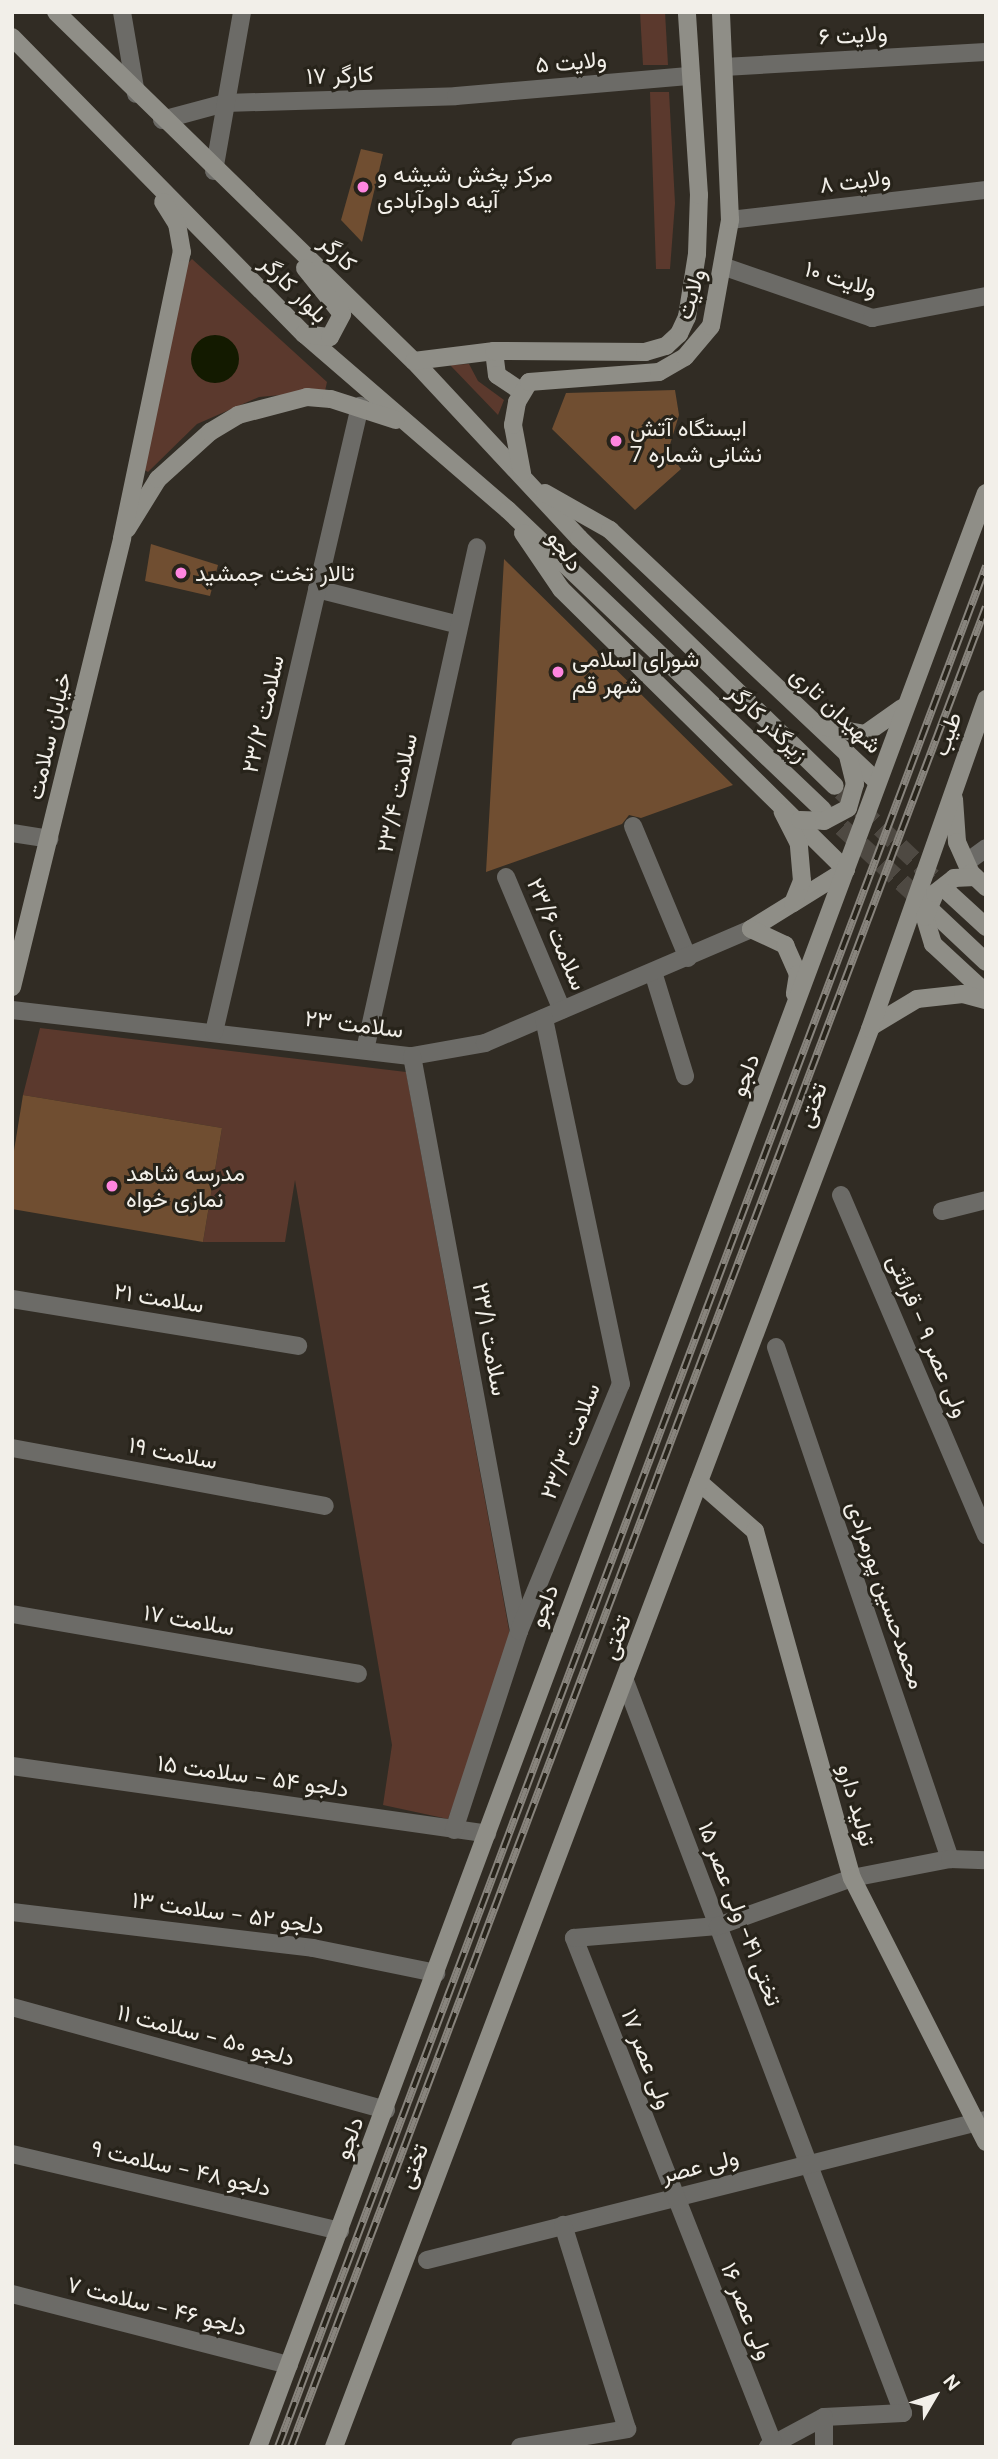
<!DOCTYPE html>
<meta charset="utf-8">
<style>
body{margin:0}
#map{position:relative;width:998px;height:2459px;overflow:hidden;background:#312c24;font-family:"DM Sans",Vazirmatn,sans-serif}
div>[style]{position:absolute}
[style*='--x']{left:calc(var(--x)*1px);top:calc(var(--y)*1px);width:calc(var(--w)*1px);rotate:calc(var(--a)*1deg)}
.green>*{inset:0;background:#5b392d}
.water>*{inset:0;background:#131a00}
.round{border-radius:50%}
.building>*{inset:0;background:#704e31}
.secondary-tunnel>*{height:18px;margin-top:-9px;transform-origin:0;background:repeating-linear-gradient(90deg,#4e4942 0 18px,transparent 0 27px)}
.street>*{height:18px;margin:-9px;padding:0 9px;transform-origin:9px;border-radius:9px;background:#6c6b67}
.secondary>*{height:18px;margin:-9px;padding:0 9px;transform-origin:9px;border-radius:9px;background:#8f8e87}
.rail>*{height:8px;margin-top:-4px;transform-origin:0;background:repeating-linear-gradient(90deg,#27231a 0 16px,#88847d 0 32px);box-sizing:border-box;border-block:2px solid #88847d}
.secondary-bridge>*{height:18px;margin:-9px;padding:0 9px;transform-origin:9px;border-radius:9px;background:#8f8e87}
.dots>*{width:19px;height:19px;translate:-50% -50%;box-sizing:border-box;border:4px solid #27231a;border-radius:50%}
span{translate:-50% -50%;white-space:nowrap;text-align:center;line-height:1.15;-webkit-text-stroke:6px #27231a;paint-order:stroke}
.street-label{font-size:23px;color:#f2efe9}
.poi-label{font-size:23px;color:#f2efe9}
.left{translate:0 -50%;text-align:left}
.frame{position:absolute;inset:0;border:14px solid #f2efe9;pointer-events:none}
.north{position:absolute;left:900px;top:2361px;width:70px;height:70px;-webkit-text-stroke:5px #27231a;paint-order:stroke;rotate:51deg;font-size:19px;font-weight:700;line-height:28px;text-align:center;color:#f2efe9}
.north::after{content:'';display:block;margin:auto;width:24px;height:32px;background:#f2efe9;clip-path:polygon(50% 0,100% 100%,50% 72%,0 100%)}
</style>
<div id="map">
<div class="green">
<i style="clip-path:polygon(640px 12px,665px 12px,668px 65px,643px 65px)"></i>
<i style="clip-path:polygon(650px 92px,669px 92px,675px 203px,670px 269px,656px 269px)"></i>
<i style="clip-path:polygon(192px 259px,327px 382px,325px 391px,259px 397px,197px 424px,148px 472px,143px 469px,183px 268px)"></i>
<i style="clip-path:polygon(469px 364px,478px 381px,504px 400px,498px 415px,450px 365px)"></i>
<i style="clip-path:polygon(40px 1028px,406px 1072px,512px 1646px,448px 1819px,383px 1805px,392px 1745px,295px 1180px,285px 1242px,203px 1242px,222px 1128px,23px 1095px)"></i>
</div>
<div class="water">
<i class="round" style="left:191px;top:335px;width:48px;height:48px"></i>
</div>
<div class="building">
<i style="clip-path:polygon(361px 149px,383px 154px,362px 242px,341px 220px)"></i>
<i style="clip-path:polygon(675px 390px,679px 415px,668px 451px,681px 469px,635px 510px,552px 429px,566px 393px)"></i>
<i style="clip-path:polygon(151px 544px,218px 565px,210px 596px,145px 581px)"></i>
<i style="clip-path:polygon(504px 559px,733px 785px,641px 818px,629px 815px,622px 824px,486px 872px)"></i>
<i style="clip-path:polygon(23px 1095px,222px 1128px,203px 1242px,12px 1209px,12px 1163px)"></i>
</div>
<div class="secondary-tunnel">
<i style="--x:841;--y:791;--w:147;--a:43.3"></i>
<i style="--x:822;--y:809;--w:143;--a:42.7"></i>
</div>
<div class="street">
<i style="--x:122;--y:12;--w:83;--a:80.3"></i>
<i style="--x:724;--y:67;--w:262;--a:-3.3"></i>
<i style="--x:162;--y:120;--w:65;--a:-15.1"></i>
<i style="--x:225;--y:103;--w:231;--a:-1.7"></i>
<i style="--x:456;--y:96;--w:236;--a:-4.9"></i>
<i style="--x:214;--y:171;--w:161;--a:-80"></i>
<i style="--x:730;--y:220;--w:258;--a:-6.7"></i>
<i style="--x:725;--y:267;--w:156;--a:19.1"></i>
<i style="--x:872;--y:318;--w:116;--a:-10.9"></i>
<i style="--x:317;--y:589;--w:146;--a:14.2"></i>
<i style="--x:633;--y:826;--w:143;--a:67.4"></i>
<i style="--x:12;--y:833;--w:38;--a:9"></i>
<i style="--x:967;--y:862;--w:24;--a:-36"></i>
<i style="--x:506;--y:877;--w:144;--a:67.2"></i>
<i style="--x:653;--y:972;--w:109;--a:72.9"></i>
<i style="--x:12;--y:1010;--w:403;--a:6.6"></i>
<i style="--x:412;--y:1056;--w:74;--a:-10.1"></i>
<i style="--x:485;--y:1043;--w:289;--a:-23.2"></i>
<i style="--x:214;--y:1032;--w:643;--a:-76.87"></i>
<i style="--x:365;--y:1050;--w:515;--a:-77.45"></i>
<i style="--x:412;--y:1056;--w:585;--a:79.46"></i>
<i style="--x:841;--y:1195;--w:370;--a:66.9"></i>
<i style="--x:942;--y:1211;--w:45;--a:-14"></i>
<i style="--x:12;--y:1299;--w:290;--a:9.3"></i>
<i style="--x:776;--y:1347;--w:541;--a:71.23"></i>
<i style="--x:12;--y:1448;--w:318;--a:10.5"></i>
<i style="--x:12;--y:1614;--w:351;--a:9.8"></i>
<i style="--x:625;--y:1681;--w:783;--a:69.2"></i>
<i style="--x:903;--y:2413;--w:79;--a:177.1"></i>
<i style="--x:824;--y:2417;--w:64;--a:151.8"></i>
<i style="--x:12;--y:1766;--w:480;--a:8.1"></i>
<i style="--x:454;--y:1830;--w:209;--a:-71.9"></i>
<i style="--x:519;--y:1631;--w:267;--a:-67.6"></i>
<i style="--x:621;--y:1384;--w:374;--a:-101.9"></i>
<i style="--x:12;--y:1912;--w:303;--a:6.8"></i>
<i style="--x:313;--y:1948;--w:126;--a:11.5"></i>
<i style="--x:12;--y:2007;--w:388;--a:15.4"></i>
<i style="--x:12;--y:2154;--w:337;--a:13.2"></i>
<i style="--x:427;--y:2260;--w:576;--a:-14.06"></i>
<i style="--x:12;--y:2294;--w:286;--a:14.4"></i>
<i style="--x:824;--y:2417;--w:30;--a:90"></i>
<i style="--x:773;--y:2443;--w:543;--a:-111.51"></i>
<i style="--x:574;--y:1938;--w:144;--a:-4.8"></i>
<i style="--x:718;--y:1926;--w:142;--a:-19.7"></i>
<i style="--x:852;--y:1878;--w:100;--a:-11"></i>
<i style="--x:950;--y:1859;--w:36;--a:2"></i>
<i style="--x:520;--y:2447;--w:109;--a:-9.5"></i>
<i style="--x:627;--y:2429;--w:214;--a:-107.4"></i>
</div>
<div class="secondary">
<i style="--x:56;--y:12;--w:500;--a:44.3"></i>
<i style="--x:414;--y:361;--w:242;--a:47"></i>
<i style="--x:579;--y:538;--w:356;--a:44.1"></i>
<i style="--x:12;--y:37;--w:417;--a:45.5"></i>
<i style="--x:304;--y:334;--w:269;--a:40.8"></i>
<i style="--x:508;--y:510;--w:434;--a:43.6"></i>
<i style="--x:304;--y:334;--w:26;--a:7"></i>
<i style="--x:330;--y:337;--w:26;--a:-62"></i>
<i style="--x:342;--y:314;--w:59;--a:-128.8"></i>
<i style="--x:494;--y:351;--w:24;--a:83"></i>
<i style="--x:497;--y:375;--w:29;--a:34"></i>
<i style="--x:414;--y:361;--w:81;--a:-7.1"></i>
<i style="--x:494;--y:351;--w:151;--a:0.4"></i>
<i style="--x:645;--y:352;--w:22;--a:-16"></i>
<i style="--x:666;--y:346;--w:18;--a:-43"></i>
<i style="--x:679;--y:334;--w:19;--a:-65"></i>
<i style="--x:687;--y:317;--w:64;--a:-81"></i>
<i style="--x:697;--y:254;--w:59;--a:-88.1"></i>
<i style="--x:699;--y:195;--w:183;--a:-93.8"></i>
<i style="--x:522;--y:473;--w:49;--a:-100.6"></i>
<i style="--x:513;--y:425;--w:23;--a:-80"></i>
<i style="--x:517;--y:402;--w:23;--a:-59"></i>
<i style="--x:529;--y:382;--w:130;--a:-4.4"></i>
<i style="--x:659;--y:372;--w:30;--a:-30"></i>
<i style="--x:685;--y:357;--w:40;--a:-50"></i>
<i style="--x:711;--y:326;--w:108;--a:-79.8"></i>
<i style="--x:730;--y:220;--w:208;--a:-92.5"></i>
<i style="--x:545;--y:493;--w:75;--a:29.6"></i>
<i style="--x:610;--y:530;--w:366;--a:43.3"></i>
<i style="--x:127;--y:529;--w:59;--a:-58.2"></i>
<i style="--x:158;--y:479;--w:70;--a:-42.1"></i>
<i style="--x:210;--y:432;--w:33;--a:-31"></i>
<i style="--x:238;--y:415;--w:71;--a:-14.6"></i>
<i style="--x:307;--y:397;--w:24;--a:5"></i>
<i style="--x:331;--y:399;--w:68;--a:17.9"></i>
<i style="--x:523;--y:533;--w:68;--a:55.8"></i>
<i style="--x:561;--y:589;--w:400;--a:44.6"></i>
<i style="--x:846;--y:870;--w:62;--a:148.1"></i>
<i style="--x:821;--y:726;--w:45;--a:10.3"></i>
<i style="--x:865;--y:734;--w:45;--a:-35.1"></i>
<i style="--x:954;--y:799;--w:43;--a:86"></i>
<i style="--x:957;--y:842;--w:34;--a:66"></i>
<i style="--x:971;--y:873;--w:21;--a:43"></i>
<i style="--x:948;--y:892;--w:52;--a:42.6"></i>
<i style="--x:933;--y:912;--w:73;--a:43.3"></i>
<i style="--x:751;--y:929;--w:49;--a:-31.8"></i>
<i style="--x:793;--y:903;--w:24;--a:-68"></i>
<i style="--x:802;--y:881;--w:37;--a:-95"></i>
<i style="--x:799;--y:844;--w:36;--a:-117"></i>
<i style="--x:751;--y:929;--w:38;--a:25"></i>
<i style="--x:785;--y:945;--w:32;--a:66"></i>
<i style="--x:798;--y:974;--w:20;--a:99"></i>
<i style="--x:933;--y:944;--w:72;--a:42.8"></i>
<i style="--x:12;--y:987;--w:462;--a:-76.2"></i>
<i style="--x:122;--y:538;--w:292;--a:-78.2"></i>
<i style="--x:182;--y:252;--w:28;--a:-100"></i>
<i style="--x:177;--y:224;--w:26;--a:-122"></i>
<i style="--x:872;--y:1026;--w:52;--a:-31"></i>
<i style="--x:917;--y:999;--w:46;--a:-6.2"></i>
<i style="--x:963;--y:994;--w:24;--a:15"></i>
<i style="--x:699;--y:1482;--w:74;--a:41.2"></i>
<i style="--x:755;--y:1531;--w:360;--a:74.4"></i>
<i style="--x:852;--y:1878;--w:296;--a:63.1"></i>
<i style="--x:258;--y:2447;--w:2085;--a:-69.57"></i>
<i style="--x:334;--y:2447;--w:1516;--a:-69.29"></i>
<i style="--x:870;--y:1029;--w:350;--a:-70.6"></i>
</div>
<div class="rail">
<i style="--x:278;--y:2447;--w:2010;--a:-69.37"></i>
<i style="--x:291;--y:2447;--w:1967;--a:-69.31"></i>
</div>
<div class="secondary-bridge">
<i style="--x:800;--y:820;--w:24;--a:2"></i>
<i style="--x:824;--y:821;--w:27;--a:-28"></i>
<i style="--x:848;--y:808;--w:25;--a:-74"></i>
<i style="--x:855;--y:784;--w:30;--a:-104"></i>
<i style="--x:933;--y:944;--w:28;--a:-107"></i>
<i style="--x:925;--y:917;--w:26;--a:-67"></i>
<i style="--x:935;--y:893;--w:24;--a:-38"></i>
<i style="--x:954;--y:878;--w:21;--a:-3"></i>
</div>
<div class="dots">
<i style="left:363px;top:187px;background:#ff85df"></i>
<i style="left:616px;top:441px;background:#ff85df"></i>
<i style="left:181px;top:573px;background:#ff85df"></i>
<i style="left:558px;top:672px;background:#ff85df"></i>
<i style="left:112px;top:1186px;background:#ff85df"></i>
</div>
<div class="street-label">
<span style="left:853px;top:35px;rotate:-3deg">ولایت ۶</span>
<span style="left:571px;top:62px;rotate:-5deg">ولایت ۵</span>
<span style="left:340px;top:75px;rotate:-2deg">کارگر ۱۷</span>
<span style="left:855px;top:181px;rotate:-7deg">ولایت ۸</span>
<span style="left:338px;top:253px;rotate:44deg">کارگر</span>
<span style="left:841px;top:279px;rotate:17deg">ولایت ۱۰</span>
<span style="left:294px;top:289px;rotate:45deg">بلوار کارگر</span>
<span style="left:691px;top:294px;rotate:-73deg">ولایت</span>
<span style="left:565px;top:551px;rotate:55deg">دلجو</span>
<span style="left:836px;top:710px;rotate:43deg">شهیدان تاری</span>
<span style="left:263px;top:714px;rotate:-77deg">سلامت ۲۳/۲</span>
<span style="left:768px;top:723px;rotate:44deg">زیرگذر کارگر</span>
<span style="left:947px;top:734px;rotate:-70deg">طیب</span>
<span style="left:49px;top:736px;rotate:-77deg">خیابان سلامت</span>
<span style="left:397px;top:793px;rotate:-78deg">سلامت ۲۳/۴</span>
<span style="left:557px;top:934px;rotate:67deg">سلامت ۲۳/۶</span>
<span style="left:354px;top:1024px;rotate:7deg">سلامت ۲۳</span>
<span style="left:745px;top:1075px;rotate:-69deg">دلجو</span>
<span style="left:812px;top:1105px;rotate:-70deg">تختی</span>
<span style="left:159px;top:1298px;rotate:9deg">سلامت ۲۱</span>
<span style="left:928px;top:1336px;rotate:67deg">ولی عصر ۹ - قرائتی</span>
<span style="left:490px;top:1339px;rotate:80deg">سلامت ۲۳/۱</span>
<span style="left:570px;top:1441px;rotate:-68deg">سلامت ۲۳/۳</span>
<span style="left:173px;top:1453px;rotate:11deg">سلامت ۱۹</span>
<span style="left:886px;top:1595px;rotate:71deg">محمدحسین پورمرادی</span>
<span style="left:544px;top:1606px;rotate:-70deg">دلجو</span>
<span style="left:189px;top:1620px;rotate:10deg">سلامت ۱۷</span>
<span style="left:616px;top:1637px;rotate:-70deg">تختی</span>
<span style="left:253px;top:1776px;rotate:8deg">دلجو ۵۴ - سلامت ۱۵</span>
<span style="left:857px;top:1805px;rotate:74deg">تولید دارو</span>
<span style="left:228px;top:1913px;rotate:8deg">دلجو ۵۲ - سلامت ۱۳</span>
<span style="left:740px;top:1914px;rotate:69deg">تختی ۴۱- ولی عصر ۱۵</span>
<span style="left:206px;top:2035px;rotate:15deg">دلجو ۵۰ - سلامت ۱۱</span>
<span style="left:647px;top:2059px;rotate:69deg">ولی عصر ۱۷</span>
<span style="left:349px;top:2138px;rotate:-69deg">دلجو</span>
<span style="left:413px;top:2166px;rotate:-69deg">تختی</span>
<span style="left:700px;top:2166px;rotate:-14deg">ولی عصر</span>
<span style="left:181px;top:2168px;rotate:13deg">دلجو ۴۸ - سلامت ۹</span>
<span style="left:157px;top:2306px;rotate:14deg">دلجو ۴۶ - سلامت ۷</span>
<span style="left:747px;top:2311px;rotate:68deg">ولی عصر ۱۶</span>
</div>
<div class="poi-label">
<span class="left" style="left:377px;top:187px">مرکز پخش شیشه و<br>آینه داودآبادی</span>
<span class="left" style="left:630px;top:441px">ایستگاه آتش<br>نشانی شماره 7</span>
<span class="left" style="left:195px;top:573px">تالار تخت جمشید</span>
<span class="left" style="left:572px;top:672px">شورای اسلامی<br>شهر قم</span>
<span class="left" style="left:126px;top:1186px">مدرسه شاهد<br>نمازی خواه</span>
</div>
<div class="frame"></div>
<div class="north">N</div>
</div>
